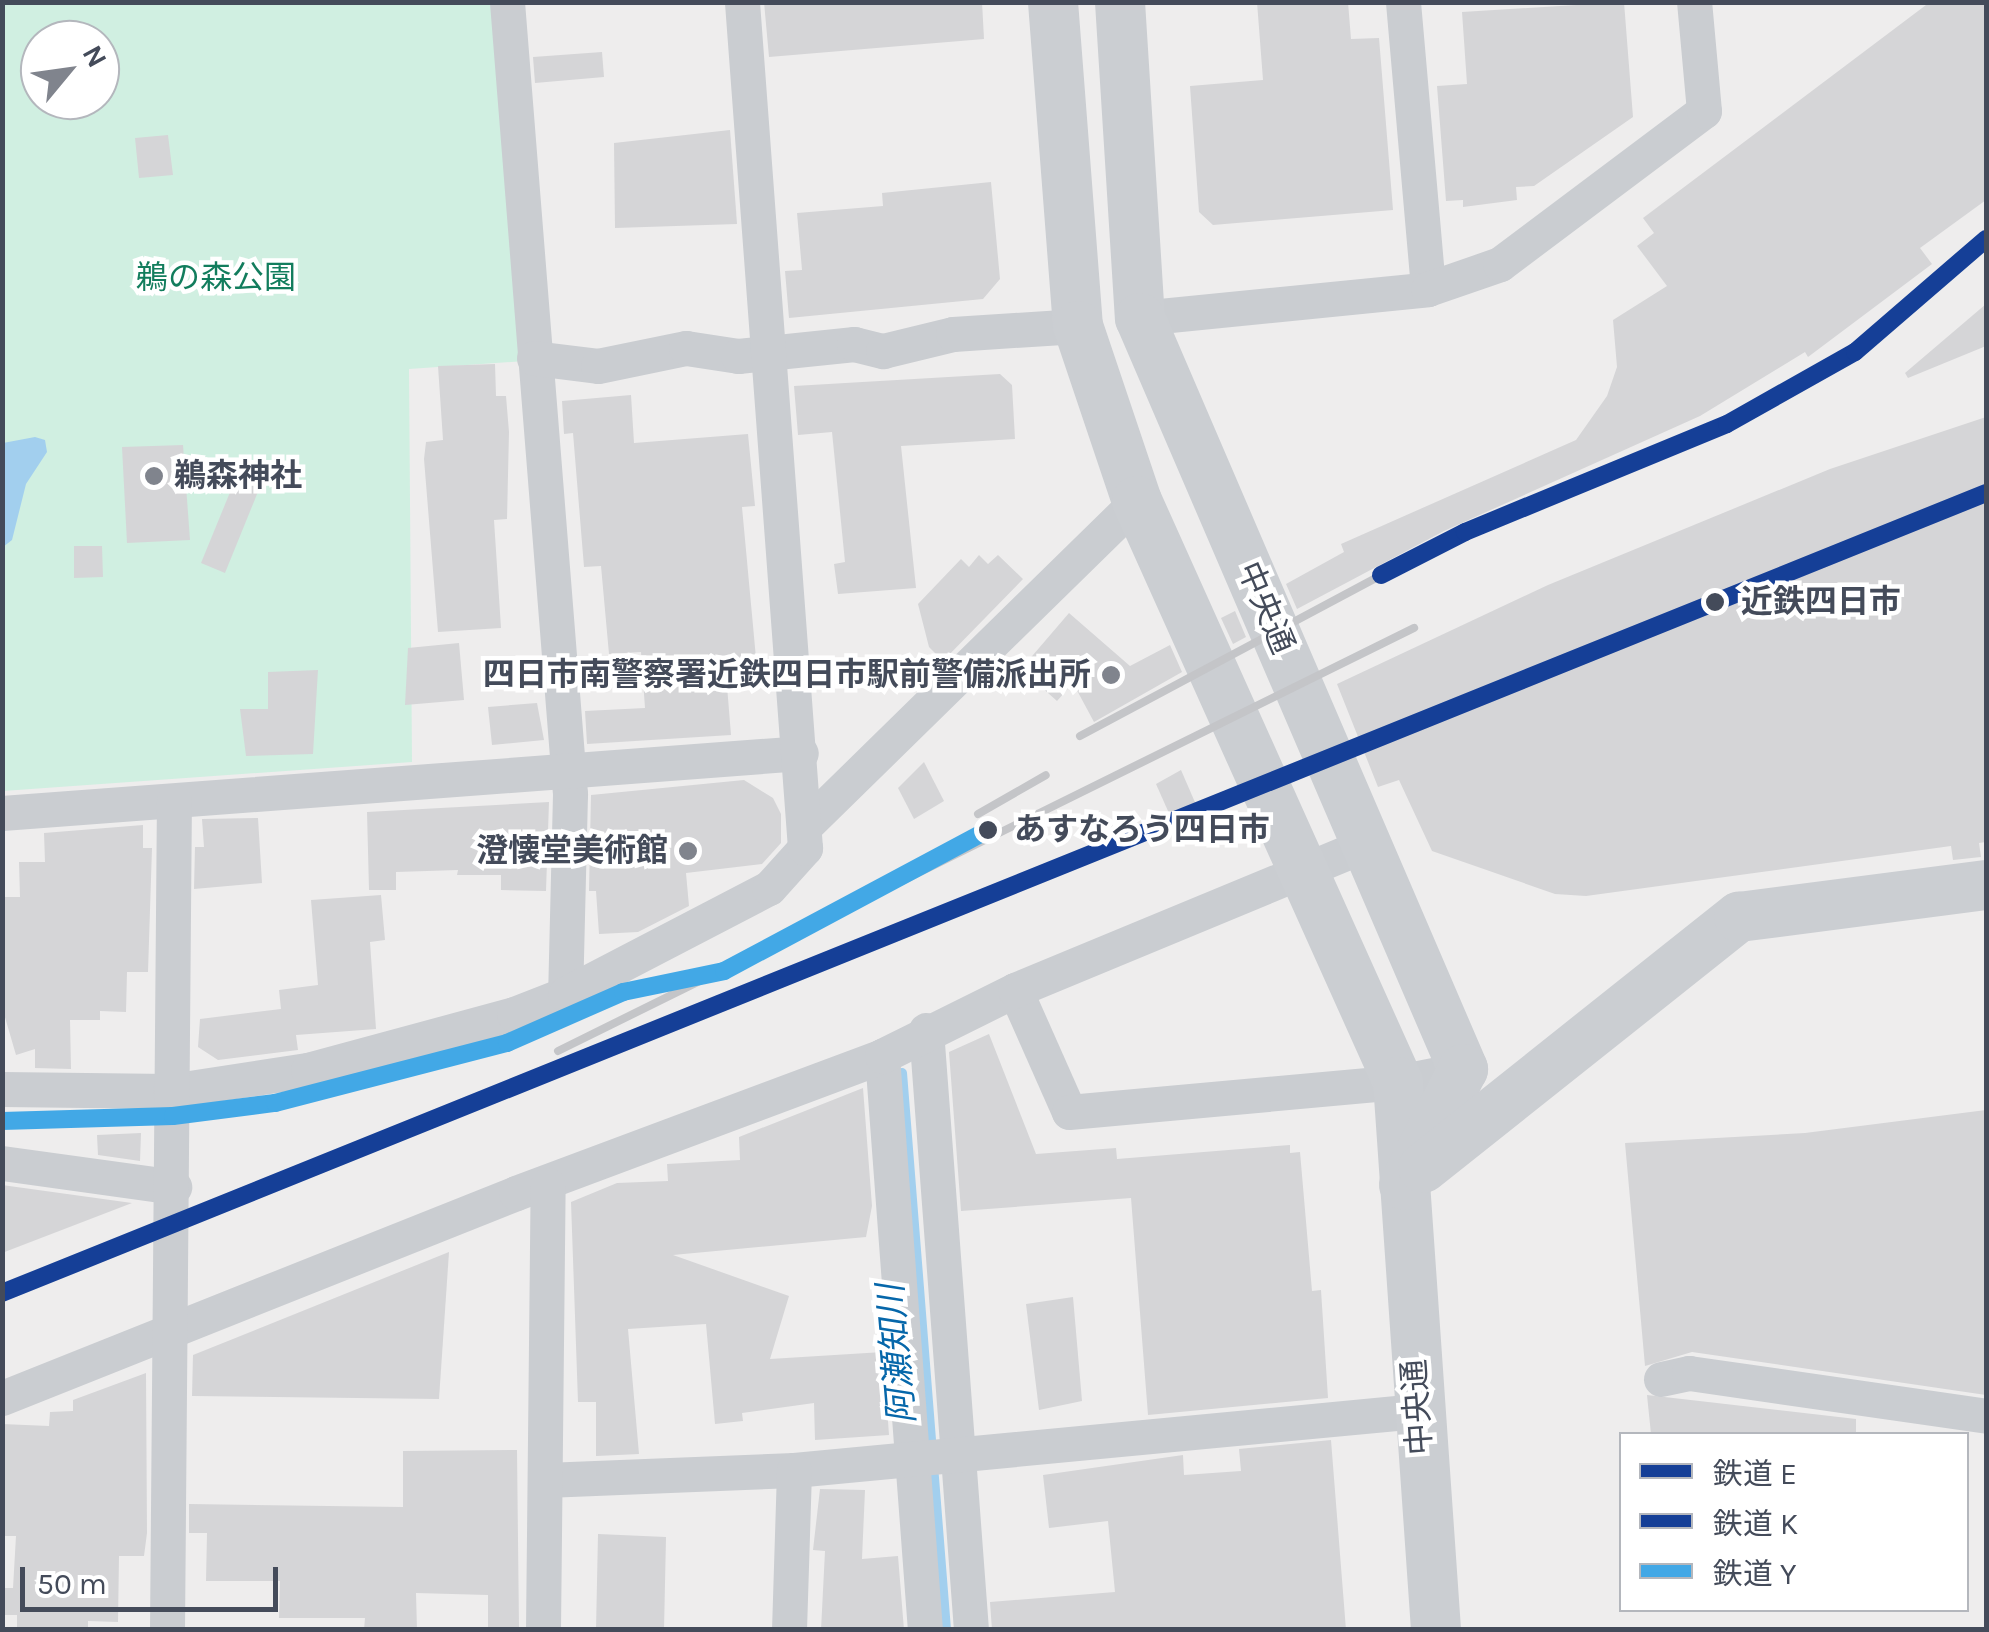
<!DOCTYPE html>
<meta charset="utf-8">
<style>
body{margin:0}
#map{position:relative;width:1989px;height:1632px;overflow:hidden;background:#eeeded;font-family:Karla,"Noto Sans JP",sans-serif}
div>[style]{position:absolute}
[style*='--x']{left:calc(var(--x)*1px);top:calc(var(--y)*1px);width:calc(var(--w)*1px);rotate:calc(var(--a)*1deg)}
.green>*{inset:0;background:#d0efe1}
.water>*{inset:0;background:#a2cfee}
.stream>*{height:10px;margin:-5px;padding:0 5px;transform-origin:5px;border-radius:5px;background:#a2cfee}
.building>*{inset:0;background:#d5d5d7}
.street>*{height:35px;margin:-17.5px;padding:0 17.5px;transform-origin:17.5px;border-radius:17.5px;background:#cacdd1}
.secondary>*{height:50px;margin:-25px;padding:0 25px;transform-origin:25px;border-radius:25px;background:#cbced2}
.rail>*{height:8px;margin:-4px;padding:0 4px;transform-origin:4px;border-radius:4px;background:#c4c5c8}
.rail-1>*{height:18px;margin:-9px;padding:0 9px;transform-origin:9px;border-radius:9px;background:#153f97}
.rail-2>*{height:18px;margin:-9px;padding:0 9px;transform-origin:9px;border-radius:9px;background:#153f97}
.rail-3>*{height:18px;margin:-9px;padding:0 9px;transform-origin:9px;border-radius:9px;background:#42a8e6}
.dots>*{width:28px;height:28px;translate:-50% -50%;box-sizing:border-box;border:5px solid #fff;border-radius:50%}
span{translate:-50% -50%;white-space:nowrap;text-align:center;line-height:1.15;-webkit-text-stroke:9px #fff;paint-order:stroke}
.park-label{font-size:32px;color:#127d5d}
.poi-label{font-size:32px;color:#444b5a;font-weight:700}
.left{translate:0 -50%;text-align:left}
.right{translate:-100% -50%;text-align:right}
.stop-label{font-size:32px;color:#444b5a;font-weight:700}
.street-label{font-size:32px;color:#444b5a}
.water-label{font-size:35px;color:#0667aa;font-style:italic}
.frame{position:absolute;inset:0;border:5px solid #444b5a;pointer-events:none}
.legend{position:absolute;left:1619px;top:1432px;width:350px;height:180px;box-sizing:border-box;background:#fff;border:2px solid #b4b7bd;margin:0;padding:12px 18px;list-style:none;font-size:30px;color:#444b5a}
.legend li{display:flex;align-items:center;gap:20px;height:50px}
.legend b{width:50px;border:2px solid #b4b7bd}
.north{position:absolute;left:20px;top:20px;width:100px;height:100px;box-sizing:border-box;background:#fff;border:2px solid #b4b7bd;border-radius:50%;rotate:61deg;font-size:28px;font-weight:700;line-height:40px;text-align:center;color:#444b5a}
.north::after{content:'';display:block;margin:auto;width:35px;height:45px;background:#80848d;clip-path:polygon(50% 0,100% 100%,50% 72%,0 100%)}
.scale{position:absolute;left:20px;top:1567px;width:258px;height:45px;box-sizing:border-box;border:5px solid #444b5a;border-top:0;padding-left:12px;font-size:30px;line-height:35px;white-space:nowrap;color:#444b5a;-webkit-text-stroke:8px #fff;paint-order:stroke}
</style>
<div id="map">
<div class="green">
<i style="clip-path:polygon(evenodd,3px 3px,497px 3px,525px 361px,409px 369px,412px 762px,3px 791px,3px 3px,40px 40px,100px 40px,100px 100px,40px 100px,40px 40px)"></i>
</div>
<div class="water">
<i style="clip-path:polygon(35px 437px,45px 440px,47px 452px,26px 484px,12px 540px,3px 547px,3px 443px)"></i>
</div>
<div class="stream">
<i style="--x:902;--y:1073;--w:559;--a:85.48"></i>
</div>
<div class="building">
<i style="clip-path:polygon(764px 2px,982px 2px,984px 39px,769px 57px)"></i>
<i style="clip-path:polygon(1257px 2px,1348px 2px,1351px 39px,1379px 38px,1393px 210px,1213px 225px,1199px 212px,1190px 86px,1263px 80px)"></i>
<i style="clip-path:polygon(1624px 2px,1633px 117px,1534px 186px,1516px 187px,1517px 200px,1463px 207px,1463px 200px,1446px 201px,1437px 86px,1467px 84px,1462px 12px)"></i>
<i style="clip-path:polygon(1930px 2px,1986px 2px,1986px 200px,1920px 248px,1932px 264px,1808px 357px,1805px 352px,1700px 416px,1444px 531px,1297px 609px,1286px 584px,1344px 552px,1341px 544px,1576px 440px,1607px 396px,1617px 367px,1613px 320px,1667px 286px,1637px 246px,1654px 233px,1643px 218px)"></i>
<i style="clip-path:polygon(602px 52px,604px 77px,535px 83px,533px 57px)"></i>
<i style="clip-path:polygon(730px 130px,737px 224px,615px 228px,614px 143px)"></i>
<i style="clip-path:polygon(168px 135px,173px 175px,139px 178px,135px 138px)"></i>
<i style="clip-path:polygon(991px 182px,1000px 279px,983px 299px,789px 318px,785px 271px,802px 270px,797px 213px,883px 206px,882px 193px)"></i>
<i style="clip-path:polygon(1986px 304px,1986px 346px,1908px 378px,1905px 373px)"></i>
<i style="clip-path:polygon(495px 364px,496px 396px,506px 396px,509px 432px,507px 519px,494px 520px,501px 628px,438px 632px,424px 459px,426px 442px,443px 440px,438px 366px)"></i>
<i style="clip-path:polygon(1000px 374px,1012px 385px,1015px 439px,901px 446px,916px 588px,838px 594px,834px 564px,845px 562px,832px 432px,798px 435px,794px 386px)"></i>
<i style="clip-path:polygon(631px 395px,634px 443px,748px 434px,755px 506px,742px 507px,756px 658px,725px 661px,731px 735px,587px 744px,585px 711px,645px 708px,641px 652px,609px 654px,601px 566px,584px 567px,573px 433px,564px 434px,562px 401px)"></i>
<i style="clip-path:polygon(1986px 417px,1986px 842px,1979px 843px,1981px 857px,1953px 860px,1951px 846px,1586px 896px,1555px 894px,1432px 851px,1399px 780px,1378px 787px,1337px 684px,1548px 585px,1830px 469px)"></i>
<i style="clip-path:polygon(183px 445px,190px 540px,127px 543px,122px 447px)"></i>
<i style="clip-path:polygon(242px 463px,266px 472px,225px 573px,201px 563px)"></i>
<i style="clip-path:polygon(74px 546px,102px 546px,103px 577px,74px 578px)"></i>
<i style="clip-path:polygon(979px 555px,988px 564px,998px 555px,1023px 579px,943px 661px,929px 647px,918px 604px,961px 559px,969px 567px)"></i>
<i style="clip-path:polygon(1235px 611px,1246px 637px,1233px 644px,1221px 618px)"></i>
<i style="clip-path:polygon(1069px 613px,1130px 666px,1170px 645px,1182px 672px,1094px 722px,1073px 683px,1057px 701px,1021px 669px)"></i>
<i style="clip-path:polygon(459px 643px,464px 700px,405px 705px,408px 648px)"></i>
<i style="clip-path:polygon(318px 670px,313px 754px,246px 756px,240px 709px,268px 709px,268px 672px)"></i>
<i style="clip-path:polygon(537px 703px,544px 740px,492px 745px,488px 707px)"></i>
<i style="clip-path:polygon(924px 762px,944px 801px,914px 819px,898px 788px)"></i>
<i style="clip-path:polygon(1181px 770px,1207px 830px,1180px 838px,1156px 784px)"></i>
<i style="clip-path:polygon(744px 780px,773px 798px,781px 814px,781px 843px,762px 864px,686px 873px,689px 906px,638px 932px,599px 934px,596px 891px,589px 891px,591px 795px)"></i>
<i style="clip-path:polygon(549px 802px,546px 891px,501px 890px,501px 875px,457px 875px,458px 870px,396px 872px,396px 890px,369px 890px,367px 812px)"></i>
<i style="clip-path:polygon(258px 818px,262px 883px,194px 889px,195px 847px,204px 847px,202px 819px)"></i>
<i style="clip-path:polygon(143px 825px,143px 848px,152px 848px,148px 972px,127px 972px,126px 1012px,100px 1011px,100px 1020px,70px 1020px,71px 1069px,35px 1068px,35px 1049px,16px 1055px,2px 1007px,2px 897px,20px 897px,19px 862px,45px 862px,44px 833px)"></i>
<i style="clip-path:polygon(381px 895px,385px 940px,370px 942px,376px 1029px,296px 1035px,298px 1050px,218px 1060px,198px 1047px,200px 1019px,281px 1009px,279px 990px,318px 985px,311px 900px)"></i>
<i style="clip-path:polygon(989px 1034px,1036px 1154px,1116px 1148px,1117px 1159px,1290px 1145px,1290px 1153px,1300px 1152px,1312px 1291px,1321px 1290px,1328px 1398px,1148px 1415px,1131px 1198px,961px 1211px,949px 1052px)"></i>
<i style="clip-path:polygon(863px 1088px,872px 1206px,866px 1237px,673px 1255px,789px 1296px,770px 1359px,883px 1352px,889px 1435px,815px 1440px,814px 1403px,742px 1413px,743px 1421px,715px 1424px,706px 1324px,628px 1329px,639px 1454px,596px 1456px,596px 1402px,578px 1402px,571px 1202px,617px 1183px,668px 1181px,667px 1164px,740px 1160px,739px 1137px)"></i>
<i style="clip-path:polygon(1986px 1110px,1986px 1395px,1692px 1352px,1645px 1366px,1625px 1143px,1805px 1133px)"></i>
<i style="clip-path:polygon(141px 1133px,140px 1161px,98px 1155px,97px 1135px)"></i>
<i style="clip-path:polygon(2px 1185px,132px 1203px,2px 1253px)"></i>
<i style="clip-path:polygon(449px 1252px,439px 1399px,192px 1396px,193px 1355px)"></i>
<i style="clip-path:polygon(1073px 1297px,1082px 1401px,1039px 1410px,1026px 1304px)"></i>
<i style="clip-path:polygon(146px 1373px,147px 1533px,144px 1556px,119px 1556px,118px 1622px,88px 1621px,88px 1630px,17px 1630px,17px 1615px,2px 1615px,2px 1588px,13px 1588px,16px 1536px,2px 1536px,2px 1424px,49px 1426px,50px 1412px,73px 1411px,73px 1400px)"></i>
<i style="clip-path:polygon(1647px 1395px,1856px 1419px,1856px 1434px,1651px 1434px)"></i>
<i style="clip-path:polygon(1331px 1440px,1346px 1630px,992px 1630px,990px 1602px,1115px 1592px,1108px 1521px,1049px 1528px,1043px 1475px,1183px 1455px,1184px 1475px,1241px 1471px,1239px 1449px)"></i>
<i style="clip-path:polygon(517px 1450px,519px 1628px,488px 1627px,488px 1595px,416px 1593px,417px 1630px,364px 1630px,365px 1618px,279px 1618px,280px 1581px,206px 1581px,207px 1533px,189px 1533px,189px 1504px,403px 1507px,403px 1451px)"></i>
<i style="clip-path:polygon(820px 1489px,865px 1490px,862px 1559px,898px 1556px,904px 1630px,821px 1630px,825px 1551px,813px 1550px)"></i>
<i style="clip-path:polygon(598px 1534px,666px 1537px,664px 1630px,596px 1630px)"></i>
</div>
<div class="street">
<i style="--x:507;--y:2;--w:795;--a:85.45"></i>
<i style="--x:570;--y:794;--w:200;--a:91.4"></i>
<i style="--x:1403;--y:2;--w:288;--a:85"></i>
<i style="--x:1140;--y:318;--w:289;--a:-5.7"></i>
<i style="--x:1428;--y:289;--w:76;--a:-19.1"></i>
<i style="--x:1500;--y:264;--w:255;--a:-36.9"></i>
<i style="--x:1704;--y:111;--w:109;--a:-95.2"></i>
<i style="--x:534;--y:358;--w:64;--a:7.1"></i>
<i style="--x:598;--y:366;--w:90;--a:-11.6"></i>
<i style="--x:686;--y:348;--w:53;--a:8.7"></i>
<i style="--x:738;--y:356;--w:117;--a:-5.9"></i>
<i style="--x:854;--y:344;--w:30;--a:14"></i>
<i style="--x:883;--y:351;--w:72;--a:-13.7"></i>
<i style="--x:953;--y:334;--w:125;--a:-3.7"></i>
<i style="--x:2;--y:813;--w:801;--a:-4.29"></i>
<i style="--x:807;--y:824;--w:462;--a:-44.4"></i>
<i style="--x:1015;--y:990;--w:133;--a:66.1"></i>
<i style="--x:1069;--y:1112;--w:330;--a:-5.2"></i>
<i style="--x:1398;--y:1082;--w:66;--a:-11.3"></i>
<i style="--x:926;--y:1030;--w:602;--a:85.71"></i>
<i style="--x:882;--y:1056;--w:576;--a:85.72"></i>
<i style="--x:2;--y:1089;--w:168;--a:0.7"></i>
<i style="--x:170;--y:1091;--w:140;--a:-8.7"></i>
<i style="--x:308;--y:1070;--w:213;--a:-15.2"></i>
<i style="--x:514;--y:1014;--w:55;--a:-21.4"></i>
<i style="--x:565;--y:994;--w:230;--a:-27.5"></i>
<i style="--x:769;--y:888;--w:54;--a:-48"></i>
<i style="--x:805;--y:848;--w:848;--a:-94.26"></i>
<i style="--x:2;--y:1163;--w:174;--a:7.9"></i>
<i style="--x:1661;--y:1379;--w:29;--a:-12"></i>
<i style="--x:1689;--y:1373;--w:300;--a:8.2"></i>
<i style="--x:2;--y:1398;--w:553;--a:-21.74"></i>
<i style="--x:516;--y:1193;--w:391;--a:-20.5"></i>
<i style="--x:882;--y:1056;--w:148;--a:-26.4"></i>
<i style="--x:1015;--y:990;--w:381;--a:-22.5"></i>
<i style="--x:545;--y:1480;--w:249;--a:-2.3"></i>
<i style="--x:794;--y:1470;--w:626;--a:-5.41"></i>
<i style="--x:167;--y:1630;--w:829;--a:-89.52"></i>
<i style="--x:543;--y:1630;--w:445;--a:-89.4"></i>
<i style="--x:789;--y:1630;--w:160;--a:-88.2"></i>
</div>
<div class="secondary">
<i style="--x:1053;--y:2;--w:325;--a:85.6"></i>
<i style="--x:1078;--y:326;--w:185;--a:71.4"></i>
<i style="--x:1137;--y:501;--w:637;--a:65.81"></i>
<i style="--x:1398;--y:1082;--w:549;--a:86.03"></i>
<i style="--x:1120;--y:2;--w:317;--a:86.4"></i>
<i style="--x:1140;--y:318;--w:818;--a:66.73"></i>
<i style="--x:1463;--y:1069;--w:130;--a:117"></i>
<i style="--x:1423;--y:1168;--w:404;--a:-38.5"></i>
<i style="--x:1739;--y:917;--w:249;--a:-7.4"></i>
</div>
<div class="rail">
<i style="--x:1080;--y:736;--w:341;--a:-28.1"></i>
<i style="--x:978;--y:814;--w:78;--a:-29.8"></i>
<i style="--x:558;--y:1051;--w:955;--a:-26.3"></i>
</div>
<div class="rail-1">
<i style="--x:2;--y:1293;--w:2139;--a:-21.96"></i>
</div>
<div class="rail-2">
<i style="--x:1381;--y:575;--w:94;--a:-27.1"></i>
<i style="--x:1465;--y:532;--w:283;--a:-22.4"></i>
<i style="--x:1727;--y:424;--w:147;--a:-29.4"></i>
<i style="--x:1855;--y:352;--w:173;--a:-40.8"></i>
</div>
<div class="rail-3">
<i style="--x:2;--y:1121;--w:171;--a:-1.7"></i>
<i style="--x:173;--y:1116;--w:103;--a:-7.3"></i>
<i style="--x:275;--y:1103;--w:240;--a:-14.5"></i>
<i style="--x:507;--y:1043;--w:127;--a:-23.7"></i>
<i style="--x:623;--y:992;--w:103;--a:-11.7"></i>
<i style="--x:724;--y:971;--w:299;--a:-28.1"></i>
</div>
<div class="dots">
<i style="left:154px;top:476px;background:#80848d"></i>
<i style="left:1715px;top:602px;background:#444b5a"></i>
<i style="left:1111px;top:675px;background:#80848d"></i>
<i style="left:988px;top:830px;background:#444b5a"></i>
<i style="left:688px;top:851px;background:#80848d"></i>
</div>
<div class="park-label">
<span style="left:216px;top:278px">鵜の森公園</span>
</div>
<div class="poi-label">
<span class="left" style="left:174px;top:476px">鵜森神社</span>
<span class="right" style="left:1091px;top:675px">四日市南警察署近鉄四日市駅前警備派出所</span>
<span class="right" style="left:668px;top:851px">澄懐堂美術館</span>
</div>
<div class="stop-label">
<span class="left" style="left:1741px;top:602px">近鉄四日市</span>
<span class="left" style="left:1014px;top:830px">あすなろう四日市</span>
</div>
<div class="street-label">
<span style="left:1265px;top:608px;rotate:67deg">中央通</span>
<span style="left:1418px;top:1407px;rotate:-94deg">中央通</span>
</div>
<div class="water-label">
<span style="left:897px;top:1354px;rotate:-95deg">阿瀬知川</span>
</div>
<div class="frame"></div>
<ul class="legend">
<li><b style="height:12px;background:#153f97"></b>鉄道 E</li>
<li><b style="height:12px;background:#153f97"></b>鉄道 K</li>
<li><b style="height:12px;background:#42a8e6"></b>鉄道 Y</li>
</ul>
<div class="north">N</div>
<div class="scale">50 m</div>
</div>
